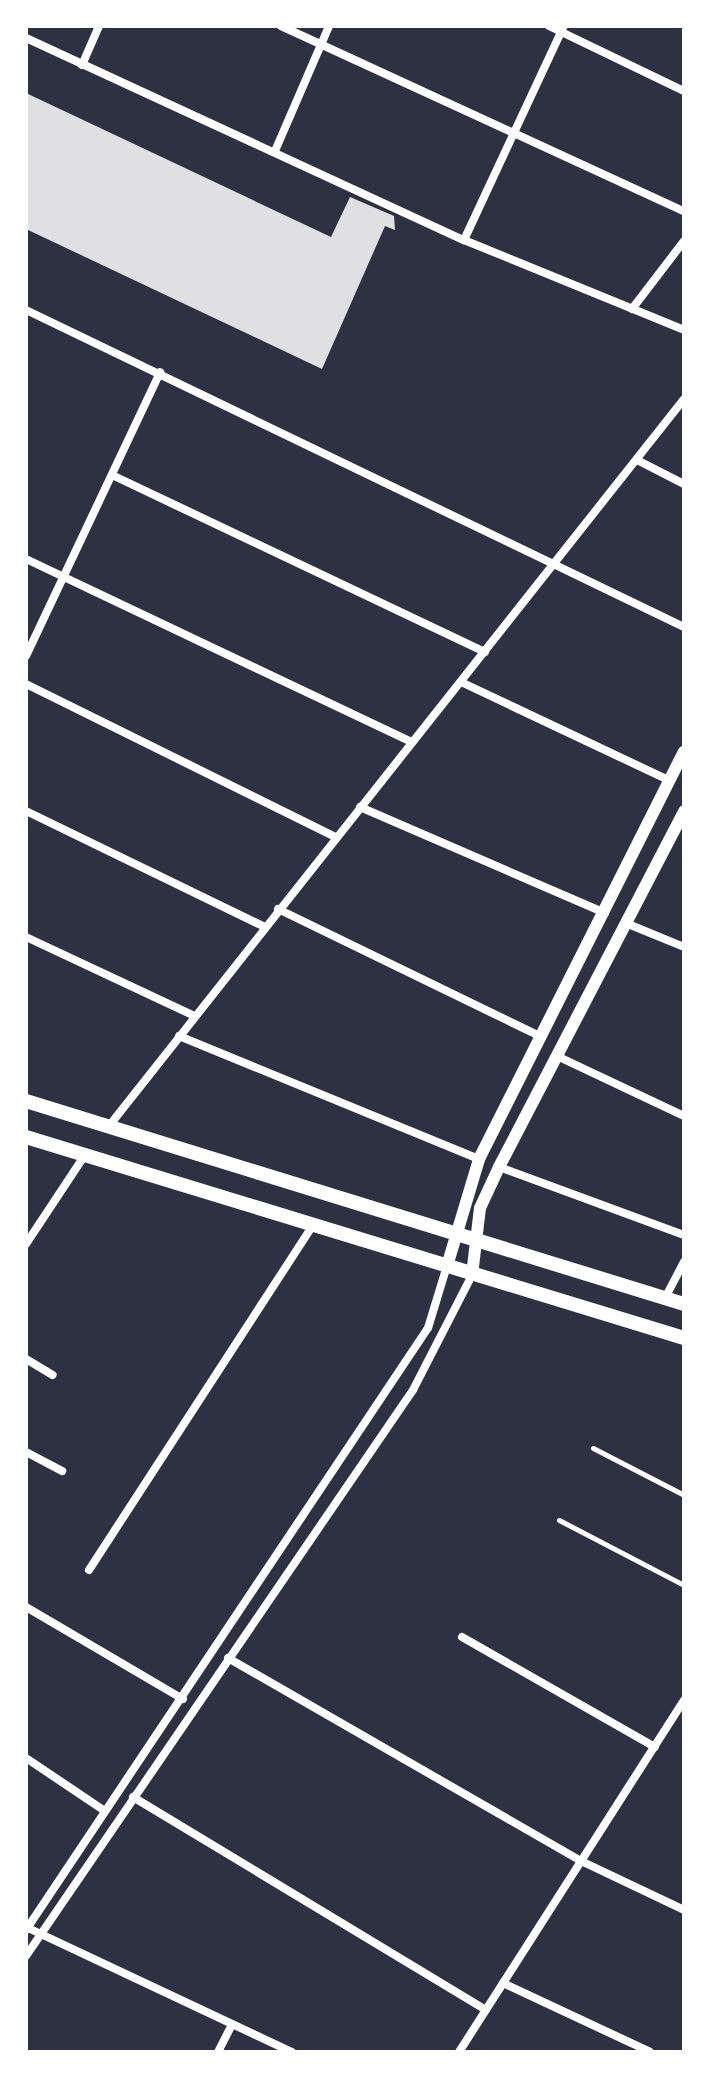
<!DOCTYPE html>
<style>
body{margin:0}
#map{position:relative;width:710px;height:2078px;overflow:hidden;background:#2d3142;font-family:"IBM Plex Serif",serif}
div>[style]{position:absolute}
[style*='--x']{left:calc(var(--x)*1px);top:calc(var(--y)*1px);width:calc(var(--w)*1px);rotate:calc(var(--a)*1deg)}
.building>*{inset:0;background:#e0e0e3}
.service>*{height:5px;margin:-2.5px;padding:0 2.5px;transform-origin:2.5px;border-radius:2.5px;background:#fff}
.minor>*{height:8px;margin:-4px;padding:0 4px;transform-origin:4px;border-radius:4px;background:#fff}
.tertiary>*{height:12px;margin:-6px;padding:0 6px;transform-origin:6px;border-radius:6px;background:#fff}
.primary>*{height:14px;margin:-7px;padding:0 7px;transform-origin:7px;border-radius:7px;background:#fff}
span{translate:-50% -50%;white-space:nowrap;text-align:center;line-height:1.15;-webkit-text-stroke:7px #fff;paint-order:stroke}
.frame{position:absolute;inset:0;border:28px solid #fff;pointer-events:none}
</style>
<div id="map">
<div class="building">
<i style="clip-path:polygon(26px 93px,331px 237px,350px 197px,394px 216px,395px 230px,385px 226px,322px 369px,26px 229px)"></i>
</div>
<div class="service">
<i style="--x:593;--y:1448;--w:102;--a:27.3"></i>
<i style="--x:559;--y:1520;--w:141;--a:27.5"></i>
</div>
<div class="minor">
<i style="--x:281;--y:26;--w:443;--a:24.7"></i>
<i style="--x:549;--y:26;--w:150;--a:25.7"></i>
<i style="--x:26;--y:38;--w:482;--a:24.8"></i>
<i style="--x:464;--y:240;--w:238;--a:22.2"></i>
<i style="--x:82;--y:65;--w:43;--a:-66.4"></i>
<i style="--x:275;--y:151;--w:136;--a:-66.6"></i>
<i style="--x:464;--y:240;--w:236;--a:-65"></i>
<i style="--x:632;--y:309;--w:86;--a:-52.6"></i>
<i style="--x:26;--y:310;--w:730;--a:25.72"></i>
<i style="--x:637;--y:460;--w:53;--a:27.1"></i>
<i style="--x:112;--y:475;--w:413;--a:25.4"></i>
<i style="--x:26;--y:559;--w:426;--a:25.4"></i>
<i style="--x:26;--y:656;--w:314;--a:-64.7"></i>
<i style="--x:461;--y:682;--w:231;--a:25.3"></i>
<i style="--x:26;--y:684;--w:346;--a:26.3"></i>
<i style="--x:360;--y:807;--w:267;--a:23.4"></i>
<i style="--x:26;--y:811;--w:266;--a:25.9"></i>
<i style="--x:278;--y:909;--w:290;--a:25.9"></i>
<i style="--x:628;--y:924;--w:61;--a:22.3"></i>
<i style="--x:26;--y:937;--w:187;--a:25.1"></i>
<i style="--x:179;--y:1036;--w:324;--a:22.3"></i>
<i style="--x:559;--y:1057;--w:138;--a:25.3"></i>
<i style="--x:109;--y:1126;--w:927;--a:-51.66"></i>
<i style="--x:499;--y:1167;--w:197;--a:20.2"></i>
<i style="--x:26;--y:1244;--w:107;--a:-56.5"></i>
<i style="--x:665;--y:1298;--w:41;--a:-62.2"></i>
<i style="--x:26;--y:1359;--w:31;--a:31"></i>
<i style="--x:26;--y:1452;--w:41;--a:27.8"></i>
<i style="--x:89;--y:1570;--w:410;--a:-57"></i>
<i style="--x:26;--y:1607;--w:182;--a:30.4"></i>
<i style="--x:462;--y:1637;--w:222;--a:29.7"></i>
<i style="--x:228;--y:1658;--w:407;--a:29.9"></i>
<i style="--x:581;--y:1861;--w:114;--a:25.4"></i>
<i style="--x:26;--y:1758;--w:95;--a:33.9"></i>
<i style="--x:133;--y:1797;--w:412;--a:31.1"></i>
<i style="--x:26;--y:1927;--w:294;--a:25.2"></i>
<i style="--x:26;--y:1930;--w:724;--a:-56.27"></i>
<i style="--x:428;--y:1328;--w:65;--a:-73"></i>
<i style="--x:26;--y:1956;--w:686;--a:-55.64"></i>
<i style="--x:413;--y:1390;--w:129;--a:-62.8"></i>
<i style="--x:503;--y:1983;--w:162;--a:25.1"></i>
<i style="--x:218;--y:2052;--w:30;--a:-63"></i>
<i style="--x:459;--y:2052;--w:418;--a:-57.4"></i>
</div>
<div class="tertiary">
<i style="--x:447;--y:1266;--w:112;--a:-73.3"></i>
<i style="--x:479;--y:1159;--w:456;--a:-63.3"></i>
<i style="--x:472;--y:1275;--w:67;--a:-83.2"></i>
<i style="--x:480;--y:1208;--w:45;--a:-65.1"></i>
<i style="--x:499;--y:1167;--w:401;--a:-62.5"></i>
</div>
<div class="primary">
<i style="--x:26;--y:1101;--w:689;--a:17.15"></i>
<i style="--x:26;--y:1137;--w:688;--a:16.99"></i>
</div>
<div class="frame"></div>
</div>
